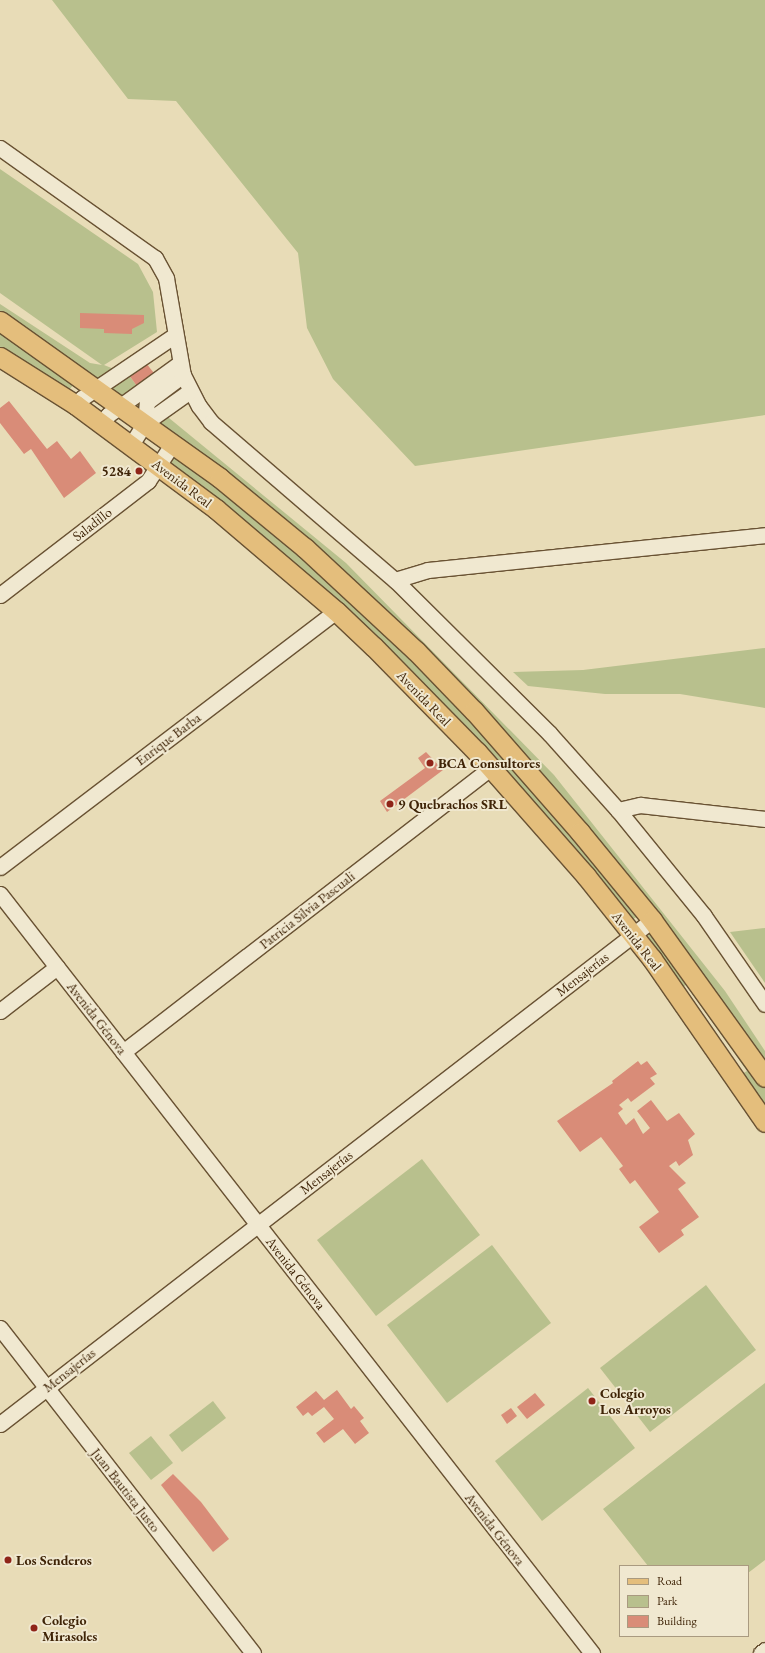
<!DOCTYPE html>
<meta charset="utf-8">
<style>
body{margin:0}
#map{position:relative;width:765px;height:1653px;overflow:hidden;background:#e8dcb7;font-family:"EB Garamond",serif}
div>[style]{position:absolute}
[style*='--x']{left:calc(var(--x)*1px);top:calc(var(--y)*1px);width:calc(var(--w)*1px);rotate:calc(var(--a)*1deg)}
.green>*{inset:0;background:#b8c08d}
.building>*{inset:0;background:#d98c78}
.roads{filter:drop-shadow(1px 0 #695233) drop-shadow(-1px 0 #695233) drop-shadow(0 1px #695233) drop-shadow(0 -1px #695233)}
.minor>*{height:15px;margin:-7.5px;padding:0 7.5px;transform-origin:7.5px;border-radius:7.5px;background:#f0e8d0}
.major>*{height:19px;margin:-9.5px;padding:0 9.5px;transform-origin:9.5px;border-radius:9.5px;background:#e4be7c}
.dots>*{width:11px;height:11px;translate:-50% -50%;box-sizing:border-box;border:2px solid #f0e8d0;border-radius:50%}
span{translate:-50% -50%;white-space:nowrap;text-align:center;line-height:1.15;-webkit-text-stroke:4px #f0e8d0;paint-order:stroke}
.poi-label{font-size:14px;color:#3f2407;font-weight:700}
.right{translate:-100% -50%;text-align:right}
.left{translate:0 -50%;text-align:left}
.street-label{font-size:14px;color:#3f2407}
.legend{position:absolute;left:619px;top:1565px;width:130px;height:72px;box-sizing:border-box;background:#f0e8d0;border:1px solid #a99a80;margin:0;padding:5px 7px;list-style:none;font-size:12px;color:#3f2407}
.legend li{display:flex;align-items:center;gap:8px;height:20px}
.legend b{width:20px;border:1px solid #a99a80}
</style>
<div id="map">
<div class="green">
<i style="clip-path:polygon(52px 0,765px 0,765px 415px,415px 466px,333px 379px,307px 328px,298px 253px,176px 101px,128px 99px)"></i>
<i style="clip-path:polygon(0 169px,138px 264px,153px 292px,157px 332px,104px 365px,129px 375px,139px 389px,151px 394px,169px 418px,346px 563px,554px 775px,725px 991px,765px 1051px,765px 1077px,652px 920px,359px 596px,0 321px,0 304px,90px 363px,102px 365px,0 293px)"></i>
<i style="clip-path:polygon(0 328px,74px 384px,69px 390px,0 350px)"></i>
<i style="clip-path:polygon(176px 455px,299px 548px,498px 741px,638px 916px,632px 920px,490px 758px,169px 466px,172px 457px)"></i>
<i style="clip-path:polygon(765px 648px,765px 708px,680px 694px,605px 694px,528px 686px,513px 672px,583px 670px)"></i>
<i style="clip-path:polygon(765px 928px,765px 983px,730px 932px)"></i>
<i style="clip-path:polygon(651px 933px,765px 1087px,765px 1113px,740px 1075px,747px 1071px,686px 985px,679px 989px,645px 938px)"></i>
<i style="clip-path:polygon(422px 1159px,480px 1235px,376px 1316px,317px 1240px)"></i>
<i style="clip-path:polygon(492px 1245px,551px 1323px,447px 1403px,387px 1325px)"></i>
<i style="clip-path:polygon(706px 1285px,756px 1350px,650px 1432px,600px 1368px)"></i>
<i style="clip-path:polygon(765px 1383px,765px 1560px,748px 1573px,748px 1566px,648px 1566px,603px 1509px)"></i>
<i style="clip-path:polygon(588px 1388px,635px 1448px,542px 1521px,495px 1461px)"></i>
<i style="clip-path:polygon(213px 1401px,226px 1418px,182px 1452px,169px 1435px)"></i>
<i style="clip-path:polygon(151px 1436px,173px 1463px,151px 1480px,129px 1453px)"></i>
</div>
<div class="building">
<i style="clip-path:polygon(80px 313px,144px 315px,144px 323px,132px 329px,132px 334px,104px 333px,104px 329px,80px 328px)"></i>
<i style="clip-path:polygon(146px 363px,157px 377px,139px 389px,129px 375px)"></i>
<i style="clip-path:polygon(9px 401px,47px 449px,57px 441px,71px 459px,80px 451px,96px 473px,64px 498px,31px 449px,24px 454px,0 423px,0 408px)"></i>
<i style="clip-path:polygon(426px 752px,443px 770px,387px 812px,380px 801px,425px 768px,418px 758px)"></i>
<i style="clip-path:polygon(638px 1061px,641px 1065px,647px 1061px,657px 1074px,650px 1078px,655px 1084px,631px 1102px,628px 1098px,619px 1105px,623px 1109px,618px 1113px,626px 1125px,634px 1118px,643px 1134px,650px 1128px,637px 1111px,651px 1100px,667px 1121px,679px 1113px,695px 1134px,688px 1140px,693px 1155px,679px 1166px,676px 1161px,669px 1166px,686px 1183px,678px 1189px,699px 1217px,681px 1230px,684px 1235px,659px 1253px,639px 1227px,659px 1212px,635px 1180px,630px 1184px,619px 1169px,623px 1166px,601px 1137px,580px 1152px,557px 1121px,613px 1083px,612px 1081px)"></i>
<i style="clip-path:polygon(337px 1390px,351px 1409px,354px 1406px,364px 1418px,360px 1421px,369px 1433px,355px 1444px,343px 1429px,324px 1443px,316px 1433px,334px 1419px,324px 1407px,312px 1416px,308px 1412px,303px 1416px,296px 1407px,316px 1391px,324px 1400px)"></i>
<i style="clip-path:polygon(535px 1393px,545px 1405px,527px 1419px,517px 1407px)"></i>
<i style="clip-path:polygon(511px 1408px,517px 1416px,507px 1424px,501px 1415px)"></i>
<i style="clip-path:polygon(173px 1474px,201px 1502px,229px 1539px,213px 1552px,161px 1485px)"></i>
</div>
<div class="roads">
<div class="minor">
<i style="--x:0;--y:148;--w:190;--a:35.4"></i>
<i style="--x:155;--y:258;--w:23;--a:61"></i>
<i style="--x:166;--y:278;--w:98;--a:80.1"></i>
<i style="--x:183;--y:375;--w:35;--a:63"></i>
<i style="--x:199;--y:406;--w:20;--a:53"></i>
<i style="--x:211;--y:422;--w:243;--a:40.7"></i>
<i style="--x:395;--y:580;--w:218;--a:44.8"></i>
<i style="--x:550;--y:734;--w:102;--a:48.2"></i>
<i style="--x:618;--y:810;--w:136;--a:50.9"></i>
<i style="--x:704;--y:916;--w:107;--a:55.3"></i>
<i style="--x:76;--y:405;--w:9;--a:-49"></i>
<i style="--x:82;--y:398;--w:112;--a:-34.1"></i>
<i style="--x:145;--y:423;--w:21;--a:-85"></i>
<i style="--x:147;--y:402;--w:45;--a:-36.9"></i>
<i style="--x:102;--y:424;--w:11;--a:-56"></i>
<i style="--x:108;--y:415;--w:89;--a:-35.8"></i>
<i style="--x:131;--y:445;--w:26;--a:-58"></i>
<i style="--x:145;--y:423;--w:55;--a:-35.4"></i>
<i style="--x:395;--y:580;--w:34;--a:-17"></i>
<i style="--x:428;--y:570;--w:339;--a:-5.9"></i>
<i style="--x:0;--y:595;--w:187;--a:-37.6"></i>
<i style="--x:148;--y:481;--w:45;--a:-56.7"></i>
<i style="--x:618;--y:810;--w:23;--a:-13"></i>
<i style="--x:640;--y:805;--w:126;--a:6.4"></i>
<i style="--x:0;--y:867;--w:422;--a:-37.3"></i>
<i style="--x:0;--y:894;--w:963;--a:52.05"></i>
<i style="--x:0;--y:1011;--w:72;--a:-37.7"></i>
<i style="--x:123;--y:1052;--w:465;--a:-37.7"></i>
<i style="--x:0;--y:1328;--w:412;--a:52.1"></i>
<i style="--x:0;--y:1424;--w:824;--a:-37.7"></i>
<i style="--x:761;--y:1653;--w:5;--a:-37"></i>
</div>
<div class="major">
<i style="--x:0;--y:321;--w:270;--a:35.5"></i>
<i style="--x:220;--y:478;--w:110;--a:39.5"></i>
<i style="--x:305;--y:548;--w:151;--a:42.9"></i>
<i style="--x:416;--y:651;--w:83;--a:46"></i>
<i style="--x:474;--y:711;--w:161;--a:48.8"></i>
<i style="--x:580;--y:832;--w:114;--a:50.7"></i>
<i style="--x:652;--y:920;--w:193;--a:54.3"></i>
<i style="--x:0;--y:357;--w:90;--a:32.3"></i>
<i style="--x:76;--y:405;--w:174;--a:36.6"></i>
<i style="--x:216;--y:509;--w:157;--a:40.4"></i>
<i style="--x:336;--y:611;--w:52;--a:43.5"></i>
<i style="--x:374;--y:647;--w:147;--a:45.6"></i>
<i style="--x:477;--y:752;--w:165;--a:48.7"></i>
<i style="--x:586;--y:876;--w:106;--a:51.5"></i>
<i style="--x:652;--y:959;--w:198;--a:55.3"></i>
</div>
</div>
<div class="dots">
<i style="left:139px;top:471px;background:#8f2418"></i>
<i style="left:430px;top:763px;background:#8f2418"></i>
<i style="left:390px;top:804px;background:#8f2418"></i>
<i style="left:592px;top:1401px;background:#8f2418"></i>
<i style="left:8px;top:1560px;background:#8f2418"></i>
<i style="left:34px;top:1628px;background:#8f2418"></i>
</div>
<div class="poi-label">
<span class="right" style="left:131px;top:471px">5284</span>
<span class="left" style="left:438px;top:763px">BCA Consultores</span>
<span class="left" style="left:398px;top:804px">9 Quebrachos SRL</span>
<span class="left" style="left:600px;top:1401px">Colegio<br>Los Arroyos</span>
<span class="left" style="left:16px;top:1560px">Los Senderos</span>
<span class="left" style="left:42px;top:1628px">Colegio<br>Mirasoles</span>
</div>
<div class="street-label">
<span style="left:182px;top:483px;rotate:37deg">Avenida Real</span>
<span style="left:92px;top:524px;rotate:-38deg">Saladillo</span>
<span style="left:424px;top:698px;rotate:46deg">Avenida Real</span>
<span style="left:168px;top:739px;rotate:-37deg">Enrique Barba</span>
<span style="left:307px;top:910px;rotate:-38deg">Patricia Silvia Pascuali</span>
<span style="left:637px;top:941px;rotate:52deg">Avenida Real</span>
<span style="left:582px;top:974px;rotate:-38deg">Mensajerías</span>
<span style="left:97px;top:1018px;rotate:52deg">Avenida Génova</span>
<span style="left:326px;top:1172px;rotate:-38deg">Mensajerías</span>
<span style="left:296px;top:1273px;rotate:52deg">Avenida Génova</span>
<span style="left:69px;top:1370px;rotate:-38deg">Mensajerías</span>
<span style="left:126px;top:1490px;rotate:52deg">Juan Bautista Justo</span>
<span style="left:495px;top:1529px;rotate:52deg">Avenida Génova</span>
</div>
<ul class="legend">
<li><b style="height:5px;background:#e4be7c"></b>Road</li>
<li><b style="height:11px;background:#b8c08d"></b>Park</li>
<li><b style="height:11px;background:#d98c78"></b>Building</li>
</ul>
</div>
